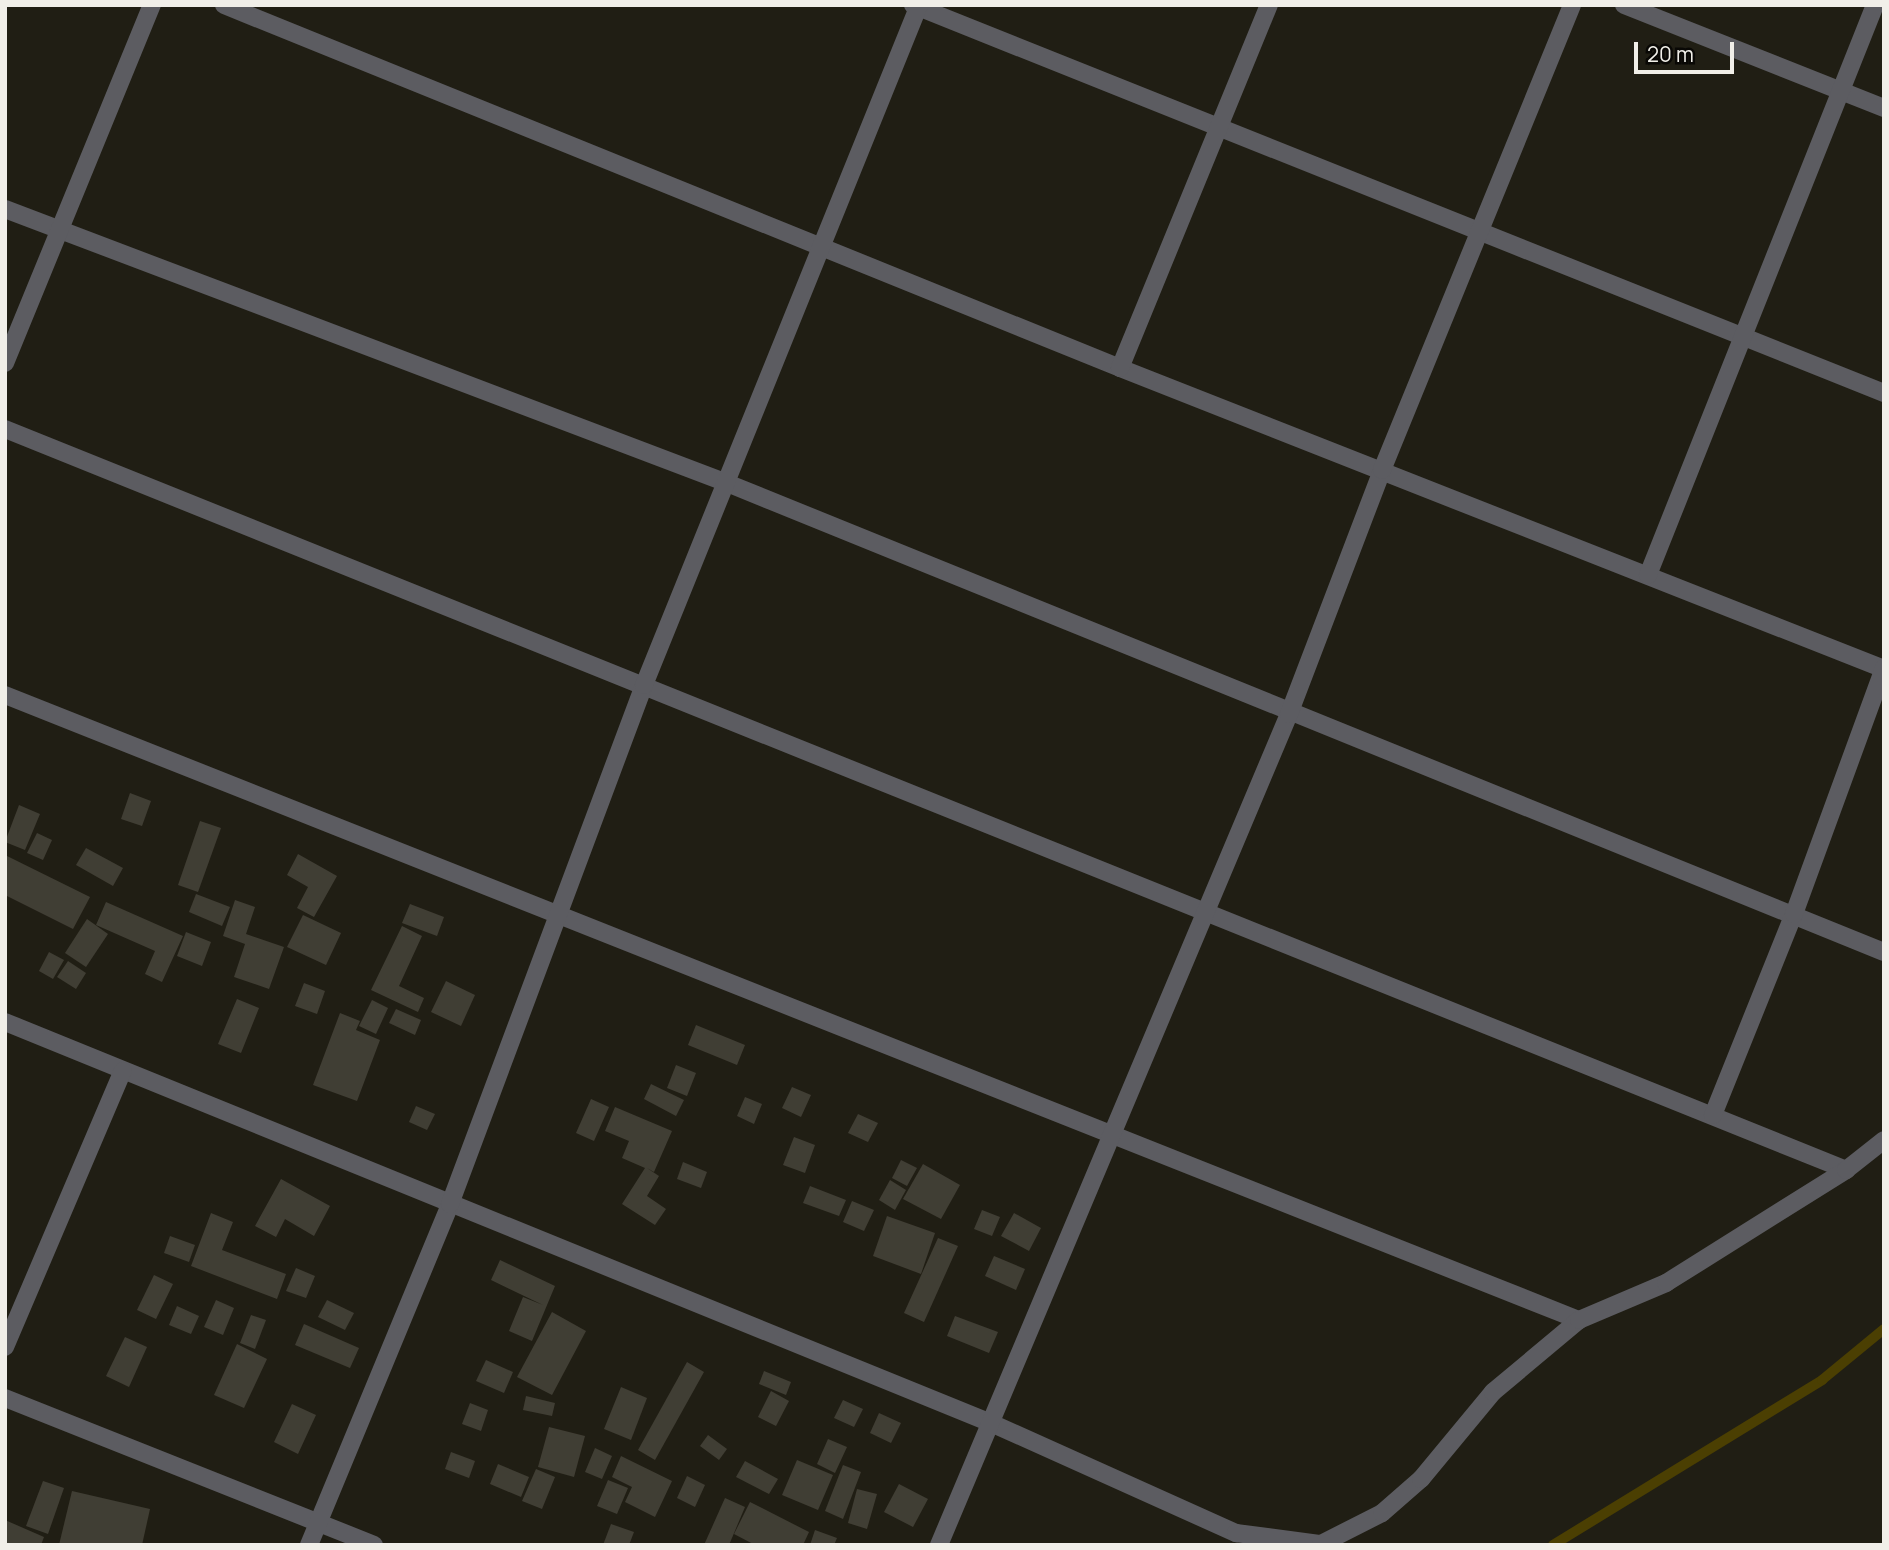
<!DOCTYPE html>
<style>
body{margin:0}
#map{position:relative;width:1889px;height:1550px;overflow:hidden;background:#201e14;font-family:Manrope,sans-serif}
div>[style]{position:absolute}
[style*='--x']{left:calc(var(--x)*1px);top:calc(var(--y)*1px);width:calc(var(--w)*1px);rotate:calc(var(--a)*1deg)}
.stream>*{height:10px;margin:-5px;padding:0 5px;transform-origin:5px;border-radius:5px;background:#4b3f02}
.building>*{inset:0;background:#403e34}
.minor>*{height:18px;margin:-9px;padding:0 9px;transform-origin:9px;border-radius:9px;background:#5c5c61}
span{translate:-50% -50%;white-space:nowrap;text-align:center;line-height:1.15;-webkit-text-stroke:5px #090805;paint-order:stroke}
.frame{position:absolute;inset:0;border:7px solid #f1efe9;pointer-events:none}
.scale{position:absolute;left:1634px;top:42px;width:100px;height:32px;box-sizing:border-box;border:4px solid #f1efe9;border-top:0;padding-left:9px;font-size:21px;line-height:24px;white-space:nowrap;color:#f1efe9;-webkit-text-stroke:5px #090805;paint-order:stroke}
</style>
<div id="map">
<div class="stream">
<i style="--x:1553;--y:1545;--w:316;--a:-31.5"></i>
<i style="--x:1822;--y:1380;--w:80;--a:-39.4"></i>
</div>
<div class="building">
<i style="clip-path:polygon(130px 793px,151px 801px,142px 826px,121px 819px)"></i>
<i style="clip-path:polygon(19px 805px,40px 814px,25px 850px,5px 842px)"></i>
<i style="clip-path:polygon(200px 821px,221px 828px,198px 892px,178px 885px)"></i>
<i style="clip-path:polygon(37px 833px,52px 840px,43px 860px,27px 853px)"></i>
<i style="clip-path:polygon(86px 848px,123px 868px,113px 886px,76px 865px)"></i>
<i style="clip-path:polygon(298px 854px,337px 876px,314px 917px,297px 908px,308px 887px,287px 875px)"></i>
<i style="clip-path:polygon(5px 855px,90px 897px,73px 929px,5px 895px)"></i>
<i style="clip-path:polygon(196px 894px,230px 907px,222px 926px,189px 912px)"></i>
<i style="clip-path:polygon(235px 900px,255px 907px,246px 934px,284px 947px,269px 989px,234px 977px,245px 944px,223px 936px)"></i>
<i style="clip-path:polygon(106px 902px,183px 936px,162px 982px,145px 974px,155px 951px,96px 925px)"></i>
<i style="clip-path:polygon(410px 904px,444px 917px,437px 936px,402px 923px)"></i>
<i style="clip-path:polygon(303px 915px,341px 933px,326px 965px,287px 947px)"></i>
<i style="clip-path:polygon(87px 919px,108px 934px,86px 967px,65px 953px)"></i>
<i style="clip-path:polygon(402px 926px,422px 936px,399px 986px,424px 998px,418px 1012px,371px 990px)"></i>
<i style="clip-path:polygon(186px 932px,211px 942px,202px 966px,177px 956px)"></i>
<i style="clip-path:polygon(49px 952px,64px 960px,53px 979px,39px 971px)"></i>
<i style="clip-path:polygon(68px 961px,86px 973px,76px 989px,57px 977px)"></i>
<i style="clip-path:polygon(446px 981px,475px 995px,461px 1026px,431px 1012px)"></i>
<i style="clip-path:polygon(304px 983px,325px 991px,317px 1014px,295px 1006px)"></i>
<i style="clip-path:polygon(237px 999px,259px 1008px,241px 1053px,218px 1044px)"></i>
<i style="clip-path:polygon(372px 1000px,388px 1008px,376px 1034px,359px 1026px)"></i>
<i style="clip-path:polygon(396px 1009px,421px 1020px,415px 1035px,389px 1023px)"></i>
<i style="clip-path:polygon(340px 1013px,360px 1021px,356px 1030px,380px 1040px,357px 1101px,313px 1085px)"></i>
<i style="clip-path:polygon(696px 1025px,745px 1045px,737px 1065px,688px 1045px)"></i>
<i style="clip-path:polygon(676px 1065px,696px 1073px,687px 1096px,667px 1088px)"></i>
<i style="clip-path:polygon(651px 1084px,684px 1100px,676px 1116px,644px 1099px)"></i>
<i style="clip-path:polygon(792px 1087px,811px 1095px,801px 1117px,782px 1108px)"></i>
<i style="clip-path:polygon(745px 1097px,762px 1104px,754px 1124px,737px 1116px)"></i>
<i style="clip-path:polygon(591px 1099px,609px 1107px,594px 1141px,576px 1133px)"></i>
<i style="clip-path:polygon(416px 1106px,435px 1114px,427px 1130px,409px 1122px)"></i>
<i style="clip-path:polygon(615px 1107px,672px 1131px,654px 1172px,647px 1168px,659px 1176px,647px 1196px,666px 1209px,655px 1225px,622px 1204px,645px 1168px,622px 1158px,629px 1141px,605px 1131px)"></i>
<i style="clip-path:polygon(858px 1114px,878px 1123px,868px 1142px,848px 1133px)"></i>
<i style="clip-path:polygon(794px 1137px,815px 1145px,805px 1173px,783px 1165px)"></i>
<i style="clip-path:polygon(901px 1160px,917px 1168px,907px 1186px,892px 1178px)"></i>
<i style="clip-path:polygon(683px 1162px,707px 1172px,701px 1188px,677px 1179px)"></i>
<i style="clip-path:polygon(923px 1164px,960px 1185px,941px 1219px,903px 1199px)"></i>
<i style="clip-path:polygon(281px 1179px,330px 1206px,314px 1236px,285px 1219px,276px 1237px,255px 1226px)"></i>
<i style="clip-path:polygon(890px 1180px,906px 1190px,895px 1210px,879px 1200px)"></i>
<i style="clip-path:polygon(810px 1186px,846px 1200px,839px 1216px,803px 1203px)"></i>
<i style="clip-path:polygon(852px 1201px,874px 1210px,864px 1231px,843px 1222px)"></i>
<i style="clip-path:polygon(982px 1210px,1000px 1217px,992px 1236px,974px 1229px)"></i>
<i style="clip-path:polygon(211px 1213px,233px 1222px,222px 1250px,286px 1274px,277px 1299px,191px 1266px)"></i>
<i style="clip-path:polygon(1014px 1213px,1041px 1228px,1029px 1251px,1001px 1236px)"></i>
<i style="clip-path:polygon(887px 1216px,935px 1233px,921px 1274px,873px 1256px)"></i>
<i style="clip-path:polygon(170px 1236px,195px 1245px,189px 1262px,164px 1253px)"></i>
<i style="clip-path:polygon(938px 1238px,958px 1246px,924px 1322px,904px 1313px)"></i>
<i style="clip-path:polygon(994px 1256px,1025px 1269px,1016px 1290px,985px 1276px)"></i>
<i style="clip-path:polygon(500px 1260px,555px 1286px,532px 1341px,509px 1331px,523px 1297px,543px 1305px,491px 1280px)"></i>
<i style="clip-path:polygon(296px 1268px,315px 1276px,306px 1298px,286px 1291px)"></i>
<i style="clip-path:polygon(154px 1275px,173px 1284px,156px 1319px,137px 1310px)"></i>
<i style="clip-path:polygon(216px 1300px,234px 1308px,223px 1335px,204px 1327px)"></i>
<i style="clip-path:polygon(327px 1300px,354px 1313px,345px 1330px,318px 1317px)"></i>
<i style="clip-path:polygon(177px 1306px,199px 1316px,191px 1334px,169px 1325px)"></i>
<i style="clip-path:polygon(552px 1312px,586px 1331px,552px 1395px,517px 1377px)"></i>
<i style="clip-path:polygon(251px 1315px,266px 1320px,255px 1349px,240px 1343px)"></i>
<i style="clip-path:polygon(955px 1316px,998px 1332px,989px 1353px,947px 1336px)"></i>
<i style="clip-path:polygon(304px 1324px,359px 1348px,350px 1368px,295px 1345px)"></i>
<i style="clip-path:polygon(125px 1337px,147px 1347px,129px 1387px,106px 1376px)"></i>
<i style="clip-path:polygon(237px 1344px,267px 1359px,244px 1408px,214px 1395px)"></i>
<i style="clip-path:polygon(486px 1360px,513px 1372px,504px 1393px,476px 1381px)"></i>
<i style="clip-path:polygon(687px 1362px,704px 1372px,655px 1460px,638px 1450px)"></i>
<i style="clip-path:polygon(764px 1371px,791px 1382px,786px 1395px,759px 1384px)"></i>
<i style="clip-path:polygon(621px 1387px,647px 1398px,631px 1440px,604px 1429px)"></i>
<i style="clip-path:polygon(771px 1391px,789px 1401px,776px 1426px,758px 1417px)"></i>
<i style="clip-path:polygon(526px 1396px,555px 1403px,552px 1416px,523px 1410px)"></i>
<i style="clip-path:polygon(843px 1400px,863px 1409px,854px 1427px,834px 1418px)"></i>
<i style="clip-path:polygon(470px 1403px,488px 1410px,481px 1431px,462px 1424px)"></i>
<i style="clip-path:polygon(292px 1404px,316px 1415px,298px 1454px,274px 1442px)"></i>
<i style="clip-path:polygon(879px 1413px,901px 1423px,891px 1443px,870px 1433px)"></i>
<i style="clip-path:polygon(549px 1427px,585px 1436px,574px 1477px,538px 1467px)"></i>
<i style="clip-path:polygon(708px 1435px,727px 1449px,719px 1460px,700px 1446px)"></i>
<i style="clip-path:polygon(828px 1439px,847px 1447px,835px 1473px,817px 1464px)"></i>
<i style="clip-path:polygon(595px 1448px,612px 1456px,602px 1479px,585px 1472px)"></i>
<i style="clip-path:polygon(451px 1452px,475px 1461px,469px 1478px,445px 1469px)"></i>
<i style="clip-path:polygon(621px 1456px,672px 1481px,655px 1517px,625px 1502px,632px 1487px,612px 1477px)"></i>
<i style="clip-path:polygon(797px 1460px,833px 1475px,818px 1510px,782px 1495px)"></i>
<i style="clip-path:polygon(745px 1461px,778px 1479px,769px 1494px,736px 1477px)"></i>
<i style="clip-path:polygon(498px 1464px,529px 1477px,521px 1497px,490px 1484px)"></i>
<i style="clip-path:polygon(843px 1465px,861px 1472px,843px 1519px,825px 1511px)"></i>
<i style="clip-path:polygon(536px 1469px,555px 1477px,542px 1509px,522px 1501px)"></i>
<i style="clip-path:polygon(687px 1476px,705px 1485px,695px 1507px,677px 1498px)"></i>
<i style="clip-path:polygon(608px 1480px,628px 1488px,617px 1514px,597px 1506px)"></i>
<i style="clip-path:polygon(43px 1481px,64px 1488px,48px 1534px,26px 1526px)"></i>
<i style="clip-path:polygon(899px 1484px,928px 1499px,913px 1527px,884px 1512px)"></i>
<i style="clip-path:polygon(857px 1489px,877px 1494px,867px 1529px,848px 1523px)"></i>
<i style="clip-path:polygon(72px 1491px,150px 1509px,142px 1545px,59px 1545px)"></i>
<i style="clip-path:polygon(725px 1498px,745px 1507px,729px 1545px,704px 1545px)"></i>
<i style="clip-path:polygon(750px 1502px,809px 1532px,803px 1545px,755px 1545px,734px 1534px)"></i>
<i style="clip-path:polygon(5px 1520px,44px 1537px,41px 1545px,5px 1545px)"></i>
<i style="clip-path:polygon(611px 1524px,634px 1532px,629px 1545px,603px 1545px)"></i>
<i style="clip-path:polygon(815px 1530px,837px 1538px,834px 1545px,810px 1545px)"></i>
</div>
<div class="minor">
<i style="--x:224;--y:5;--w:967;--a:22.05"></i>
<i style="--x:1120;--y:368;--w:821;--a:21.5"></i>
<i style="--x:913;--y:5;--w:1046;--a:21.78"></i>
<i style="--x:1624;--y:5;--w:280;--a:21.6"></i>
<i style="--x:5;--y:209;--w:772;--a:20.78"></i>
<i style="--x:727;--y:483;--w:1248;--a:22.07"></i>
<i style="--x:5;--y:363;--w:387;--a:-67.7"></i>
<i style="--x:1120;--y:368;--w:392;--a:-67.7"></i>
<i style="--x:5;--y:429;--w:1985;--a:21.92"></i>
<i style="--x:1648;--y:575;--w:614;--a:-68.29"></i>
<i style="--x:5;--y:695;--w:1694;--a:21.66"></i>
<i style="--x:5;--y:1022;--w:1064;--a:22.13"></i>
<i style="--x:991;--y:1423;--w:269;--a:24.2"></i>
<i style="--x:1236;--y:1533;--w:86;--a:7.4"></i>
<i style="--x:1321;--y:1544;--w:68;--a:-26.9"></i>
<i style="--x:1382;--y:1513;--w:52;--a:-41.1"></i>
<i style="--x:1421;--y:1479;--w:113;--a:-50.4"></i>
<i style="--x:1493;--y:1392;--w:112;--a:-39.9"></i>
<i style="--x:1579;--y:1320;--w:95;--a:-23"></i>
<i style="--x:1666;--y:1283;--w:213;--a:-32.1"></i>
<i style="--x:1846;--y:1170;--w:48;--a:-38.3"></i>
<i style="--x:1713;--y:1115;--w:217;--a:-68.1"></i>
<i style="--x:1794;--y:914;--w:262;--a:-69.9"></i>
<i style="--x:5;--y:1347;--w:300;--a:-66.9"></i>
<i style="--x:5;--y:1398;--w:397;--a:21.7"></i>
<i style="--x:309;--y:1545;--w:369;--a:-67.5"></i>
<i style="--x:450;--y:1204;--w:554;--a:-69.5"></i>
<i style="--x:644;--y:685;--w:734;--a:-67.98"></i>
<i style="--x:939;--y:1545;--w:902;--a:-67.16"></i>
<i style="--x:1289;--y:714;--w:261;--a:-69.1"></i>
<i style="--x:1382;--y:470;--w:502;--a:-67.77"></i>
</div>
<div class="frame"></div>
<div class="scale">20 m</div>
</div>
